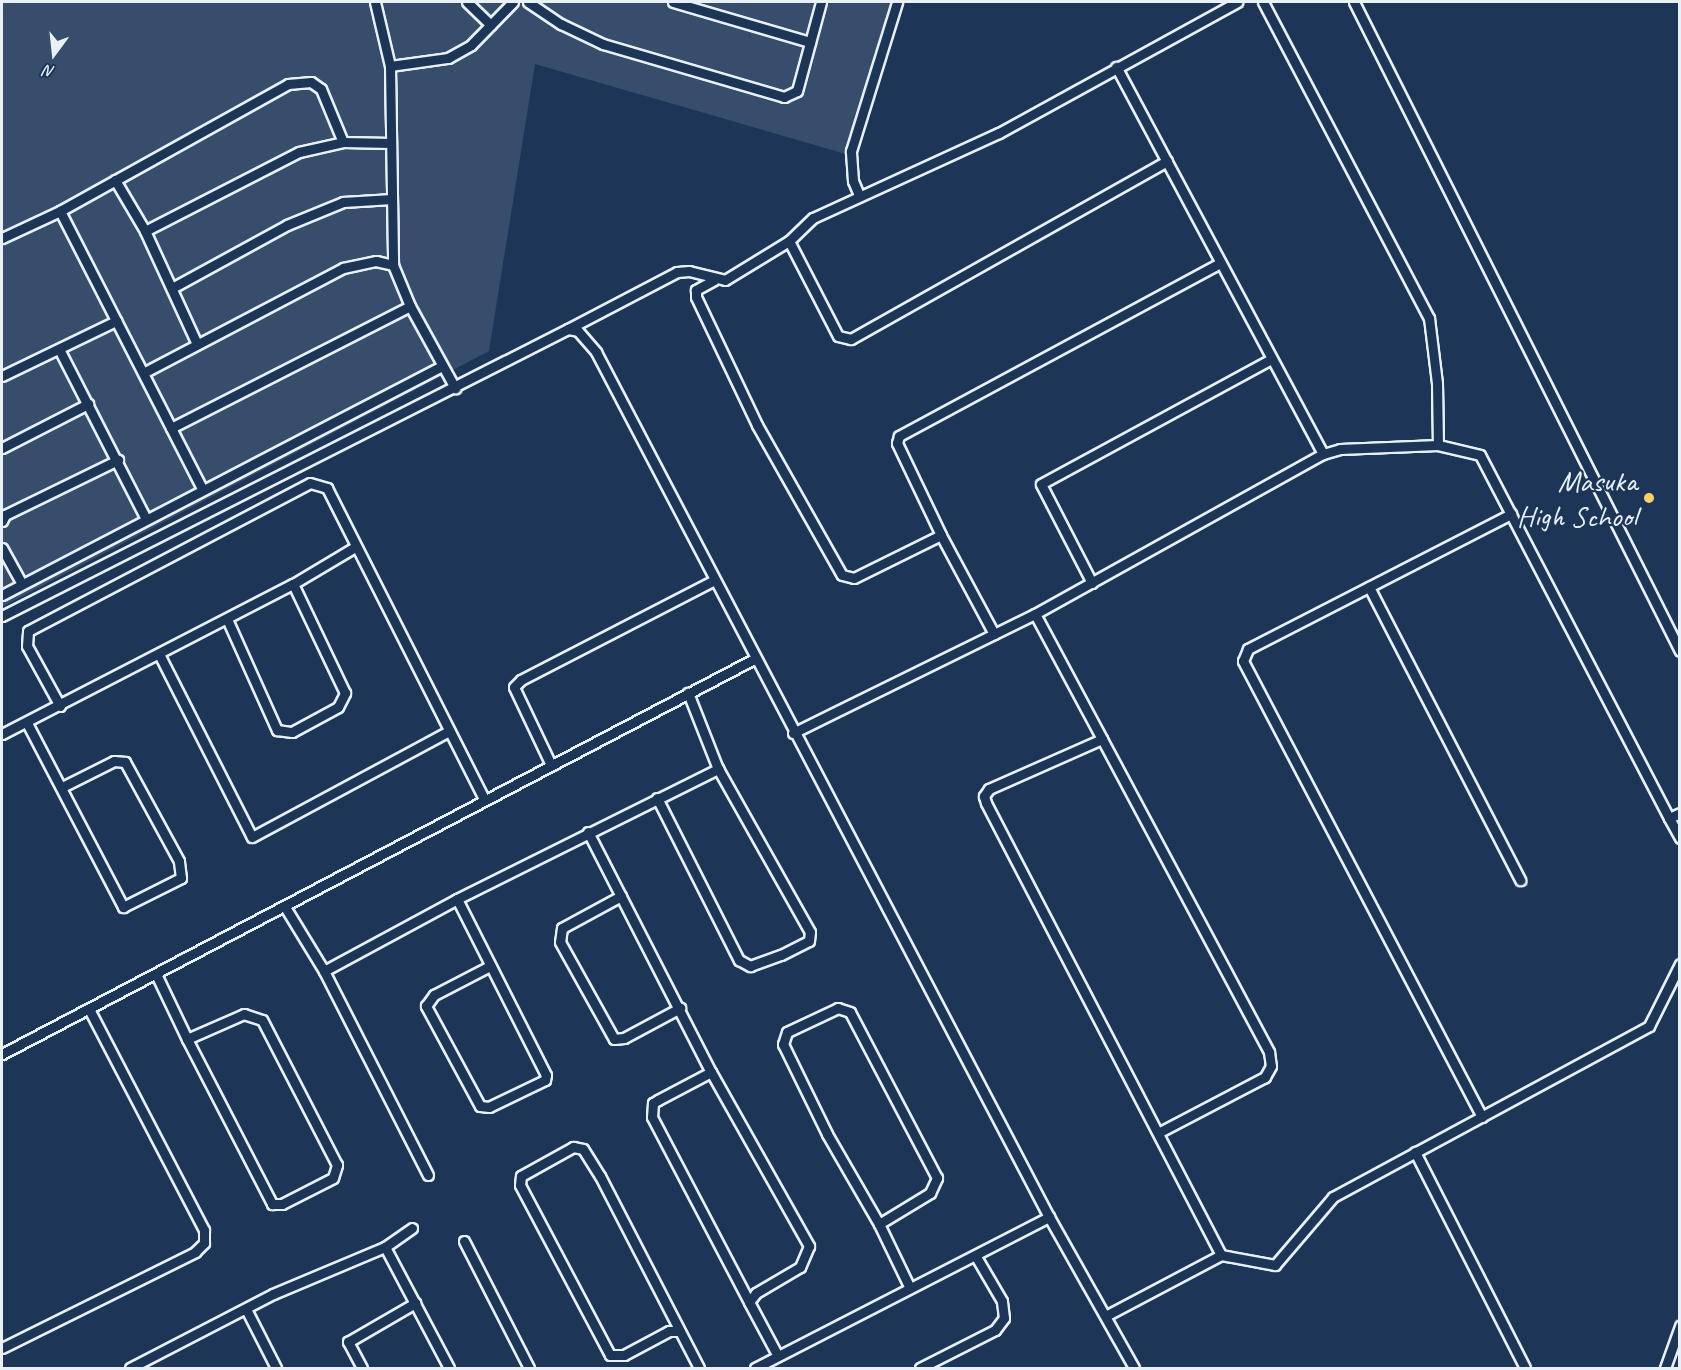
<!DOCTYPE html>
<style>
body{margin:0}
#map{position:relative;width:1681px;height:1370px;overflow:hidden;background:#1d3557;font-family:Caveat,sans-serif}
div>[style]{position:absolute}
[style*='--x']{left:calc(var(--x)*1px);top:calc(var(--y)*1px);width:calc(var(--w)*1px);rotate:calc(var(--a)*1deg)}
.green>*{inset:0;background:#374d6c}
.roads{filter:drop-shadow(2px 0 #e8f1f8) drop-shadow(-2px 0 #e8f1f8) drop-shadow(0 2px #e8f1f8) drop-shadow(0 -2px #e8f1f8)}
.minor>*{height:9px;margin:-4.5px;padding:0 4.5px;transform-origin:4.5px;border-radius:4.5px;background:#1d3557}
.dots>*{width:16px;height:16px;translate:-50% -50%;box-sizing:border-box;border:3px solid #1d3557;border-radius:50%}
span{translate:-50% -50%;white-space:nowrap;text-align:center;line-height:1.15;-webkit-text-stroke:4.5px #1d3557;paint-order:stroke}
.poi-label{font-size:30px;color:#e8f1f8}
.right{translate:-100% -50%;text-align:right}
.frame{position:absolute;inset:0;border:3px solid #e8f1f8;pointer-events:none}
.north{position:absolute;left:24px;top:24px;width:60px;height:60px;-webkit-text-stroke:4px #1d3557;paint-order:stroke;rotate:195deg;font-size:16px;font-weight:700;line-height:24px;text-align:center;color:#e8f1f8}
.north::after{content:'';display:block;margin:auto;width:21px;height:27px;background:#e8f1f8;clip-path:polygon(50% 0,100% 100%,50% 72%,0 100%)}
</style>
<div id="map">
<div class="green">
<i style="clip-path:polygon(2px 2px,903px 2px,856px 157px,535px 64px,489px 351px,2px 607px)"></i>
</div>
<div class="roads">
<div class="minor">
<i style="--x:375;--y:2;--w:66;--a:76.8"></i>
<i style="--x:390;--y:66;--w:199;--a:89.1"></i>
<i style="--x:393;--y:265;--w:44;--a:67.5"></i>
<i style="--x:410;--y:306;--w:94;--a:61.2"></i>
<i style="--x:467;--y:2;--w:33;--a:44"></i>
<i style="--x:528;--y:2;--w:40;--a:34"></i>
<i style="--x:561;--y:24;--w:47;--a:25.5"></i>
<i style="--x:603;--y:44;--w:189;--a:16.3"></i>
<i style="--x:784;--y:97;--w:14;--a:-25"></i>
<i style="--x:797;--y:91;--w:92;--a:-74.9"></i>
<i style="--x:673;--y:2;--w:143;--a:16.3"></i>
<i style="--x:1263;--y:2;--w:357;--a:62.3"></i>
<i style="--x:1429;--y:318;--w:65;--a:83"></i>
<i style="--x:1437;--y:383;--w:62;--a:89.1"></i>
<i style="--x:1354;--y:2;--w:726;--a:63.33"></i>
<i style="--x:390;--y:66;--w:59;--a:-7.9"></i>
<i style="--x:448;--y:58;--w:26;--a:-29"></i>
<i style="--x:471;--y:45;--w:60;--a:-45.7"></i>
<i style="--x:1167;--y:161;--w:363;--a:150.6"></i>
<i style="--x:851;--y:339;--w:13;--a:-167"></i>
<i style="--x:838;--y:336;--w:107;--a:-117.3"></i>
<i style="--x:789;--y:241;--w:33;--a:-44"></i>
<i style="--x:813;--y:218;--w:205;--a:-24.6"></i>
<i style="--x:999;--y:133;--w:272;--a:-28.8"></i>
<i style="--x:115;--y:180;--w:59;--a:59.5"></i>
<i style="--x:145;--y:231;--w:122;--a:65.3"></i>
<i style="--x:859;--y:195;--w:15;--a:-113"></i>
<i style="--x:853;--y:181;--w:30;--a:-94"></i>
<i style="--x:851;--y:151;--w:156;--a:-72.8"></i>
<i style="--x:60;--y:211;--w:312;--a:62.9"></i>
<i style="--x:145;--y:231;--w:173;--a:-27.2"></i>
<i style="--x:299;--y:152;--w:45;--a:-12.8"></i>
<i style="--x:343;--y:142;--w:48;--a:1.2"></i>
<i style="--x:2;--y:238;--w:64;--a:-25"></i>
<i style="--x:60;--y:211;--w:261;--a:-29.1"></i>
<i style="--x:288;--y:84;--w:23;--a:-5"></i>
<i style="--x:311;--y:82;--w:12;--a:35"></i>
<i style="--x:321;--y:89;--w:57;--a:67.5"></i>
<i style="--x:714;--y:280;--w:21;--a:151"></i>
<i style="--x:696;--y:290;--w:7;--a:90"></i>
<i style="--x:696;--y:297;--w:142;--a:64.5"></i>
<i style="--x:757;--y:425;--w:172;--a:60.5"></i>
<i style="--x:842;--y:575;--w:12;--a:14"></i>
<i style="--x:854;--y:578;--w:97;--a:-26.3"></i>
<i style="--x:172;--y:288;--w:131;--a:-28.7"></i>
<i style="--x:287;--y:225;--w:61;--a:-22.3"></i>
<i style="--x:343;--y:202;--w:49;--a:-3.5"></i>
<i style="--x:568;--y:329;--w:123;--a:-27.6"></i>
<i style="--x:677;--y:272;--w:12;--a:-5"></i>
<i style="--x:689;--y:271;--w:37;--a:14"></i>
<i style="--x:725;--y:280;--w:75;--a:-31.4"></i>
<i style="--x:59;--y:349;--w:191;--a:62.9"></i>
<i style="--x:145;--y:372;--w:224;--a:-27.7"></i>
<i style="--x:343;--y:268;--w:34;--a:-12"></i>
<i style="--x:376;--y:261;--w:17;--a:13"></i>
<i style="--x:2;--y:376;--w:127;--a:-25.8"></i>
<i style="--x:171;--y:428;--w:268;--a:-27"></i>
<i style="--x:2;--y:448;--w:97;--a:-27.1"></i>
<i style="--x:1323;--y:454;--w:18;--a:-16"></i>
<i style="--x:1340;--y:449;--w:98;--a:-2.3"></i>
<i style="--x:1438;--y:445;--w:43;--a:13.4"></i>
<i style="--x:1480;--y:455;--w:409;--a:62.5"></i>
<i style="--x:1669;--y:818;--w:12;--a:-24"></i>
<i style="--x:2;--y:521;--w:7;--a:-63"></i>
<i style="--x:5;--y:515;--w:126;--a:-26"></i>
<i style="--x:2;--y:548;--w:39;--a:61"></i>
<i style="--x:1092;--y:583;--w:111;--a:-117.3"></i>
<i style="--x:1041;--y:484;--w:262;--a:-28.5"></i>
<i style="--x:1369;--y:587;--w:330;--a:62.7"></i>
<i style="--x:2;--y:595;--w:495;--a:-27.5"></i>
<i style="--x:1035;--y:614;--w:142;--a:61.8"></i>
<i style="--x:1102;--y:739;--w:124;--a:156.1"></i>
<i style="--x:989;--y:789;--w:9;--a:126"></i>
<i style="--x:984;--y:796;--w:7;--a:74"></i>
<i style="--x:986;--y:803;--w:509;--a:62.53"></i>
<i style="--x:1221;--y:1255;--w:129;--a:152.2"></i>
<i style="--x:2;--y:616;--w:635;--a:-26.89"></i>
<i style="--x:568;--y:329;--w:10;--a:11"></i>
<i style="--x:578;--y:331;--w:28;--a:49"></i>
<i style="--x:596;--y:352;--w:976;--a:62.36"></i>
<i style="--x:1049;--y:1217;--w:173;--a:60.6"></i>
<i style="--x:227;--y:619;--w:122;--a:65.8"></i>
<i style="--x:277;--y:730;--w:15;--a:8"></i>
<i style="--x:292;--y:732;--w:52;--a:-28.5"></i>
<i style="--x:338;--y:707;--w:16;--a:-63"></i>
<i style="--x:345;--y:693;--w:121;--a:-115.5"></i>
<i style="--x:994;--y:634;--w:112;--a:-118.2"></i>
<i style="--x:941;--y:535;--w:102;--a:-115.6"></i>
<i style="--x:897;--y:443;--w:7;--a:-74"></i>
<i style="--x:899;--y:436;--w:365;--a:-28.3"></i>
<i style="--x:159;--y:654;--w:205;--a:63.1"></i>
<i style="--x:252;--y:837;--w:224;--a:-28.3"></i>
<i style="--x:60;--y:706;--w:68;--a:-118.8"></i>
<i style="--x:27;--y:646;--w:15;--a:-86"></i>
<i style="--x:28;--y:631;--w:318;--a:-27.7"></i>
<i style="--x:310;--y:483;--w:18;--a:16"></i>
<i style="--x:327;--y:488;--w:348;--a:63.2"></i>
<i style="--x:27;--y:723;--w:208;--a:62.4"></i>
<i style="--x:123;--y:907;--w:65;--a:-26.6"></i>
<i style="--x:181;--y:878;--w:17;--a:-97"></i>
<i style="--x:179;--y:861;--w:113;--a:-118.6"></i>
<i style="--x:125;--y:762;--w:11;--a:-175"></i>
<i style="--x:114;--y:761;--w:58;--a:153.4"></i>
<i style="--x:793;--y:733;--w:270;--a:-26.2"></i>
<i style="--x:1035;--y:614;--w:329;--a:-29.1"></i>
<i style="--x:1323;--y:454;--w:439;--a:-118.1"></i>
<i style="--x:2;--y:734;--w:327;--a:-27.3"></i>
<i style="--x:293;--y:584;--w:72;--a:-30.8"></i>
<i style="--x:1102;--y:739;--w:355;--a:61.9"></i>
<i style="--x:1269;--y:1052;--w:14;--a:82"></i>
<i style="--x:1271;--y:1066;--w:13;--a:119"></i>
<i style="--x:1265;--y:1077;--w:119;--a:152.4"></i>
<i style="--x:551;--y:765;--w:86;--a:-115.4"></i>
<i style="--x:514;--y:687;--w:10;--a:-45"></i>
<i style="--x:521;--y:680;--w:216;--a:-27.3"></i>
<i style="--x:657;--y:798;--w:182;--a:63.2"></i>
<i style="--x:739;--y:960;--w:13;--a:29"></i>
<i style="--x:750;--y:966;--w:33;--a:-20"></i>
<i style="--x:781;--y:955;--w:31;--a:-27"></i>
<i style="--x:809;--y:941;--w:9;--a:-84"></i>
<i style="--x:810;--y:932;--w:187;--a:-119.4"></i>
<i style="--x:1669;--y:818;--w:23;--a:61"></i>
<i style="--x:588;--y:832;--w:270;--a:62.9"></i>
<i style="--x:711;--y:1072;--w:200;--a:60.6"></i>
<i style="--x:809;--y:1246;--w:23;--a:113"></i>
<i style="--x:800;--y:1267;--w:51;--a:149.4"></i>
<i style="--x:756;--y:1293;--w:11;--a:128"></i>
<i style="--x:749;--y:1302;--w:61;--a:61.8"></i>
<i style="--x:621;--y:896;--w:67;--a:151.5"></i>
<i style="--x:562;--y:928;--w:14;--a:98"></i>
<i style="--x:560;--y:942;--w:111;--a:60.9"></i>
<i style="--x:614;--y:1039;--w:10;--a:-6"></i>
<i style="--x:624;--y:1038;--w:64;--a:-28.2"></i>
<i style="--x:457;--y:899;--w:197;--a:63.2"></i>
<i style="--x:546;--y:1075;--w:5;--a:101"></i>
<i style="--x:545;--y:1080;--w:62;--a:154.3"></i>
<i style="--x:489;--y:1107;--w:9;--a:-174"></i>
<i style="--x:480;--y:1106;--w:114;--a:-118.4"></i>
<i style="--x:426;--y:1006;--w:14;--a:-54"></i>
<i style="--x:434;--y:995;--w:63;--a:-27.4"></i>
<i style="--x:285;--y:907;--w:75;--a:58.6"></i>
<i style="--x:324;--y:971;--w:229;--a:63"></i>
<i style="--x:324;--y:971;--w:151;--a:-28.4"></i>
<i style="--x:457;--y:899;--w:292;--a:-26.5"></i>
<i style="--x:718;--y:769;--w:82;--a:-111.5"></i>
<i style="--x:156;--y:974;--w:72;--a:64.5"></i>
<i style="--x:187;--y:1039;--w:186;--a:62.7"></i>
<i style="--x:272;--y:1204;--w:10;--a:0"></i>
<i style="--x:282;--y:1204;--w:57;--a:-27"></i>
<i style="--x:333;--y:1178;--w:14;--a:-73"></i>
<i style="--x:337;--y:1165;--w:163;--a:-117.3"></i>
<i style="--x:262;--y:1020;--w:19;--a:-162"></i>
<i style="--x:244;--y:1014;--w:62;--a:156.3"></i>
<i style="--x:2;--y:1054;--w:849;--a:-27.71"></i>
<i style="--x:711;--y:1072;--w:60;--a:152.2"></i>
<i style="--x:658;--y:1100;--w:6;--a:149"></i>
<i style="--x:653;--y:1103;--w:14;--a:94"></i>
<i style="--x:652;--y:1117;--w:209;--a:62.3"></i>
<i style="--x:1482;--y:1117;--w:515;--a:-117.66"></i>
<i style="--x:1243;--y:661;--w:13;--a:-67"></i>
<i style="--x:1248;--y:649;--w:296;--a:-27.2"></i>
<i style="--x:1415;--y:1152;--w:242;--a:63"></i>
<i style="--x:879;--y:1224;--w:60;--a:-31.3"></i>
<i style="--x:930;--y:1193;--w:17;--a:-65"></i>
<i style="--x:937;--y:1178;--w:187;--a:-117.7"></i>
<i style="--x:850;--y:1012;--w:13;--a:-162"></i>
<i style="--x:838;--y:1008;--w:56;--a:154.8"></i>
<i style="--x:787;--y:1032;--w:13;--a:108"></i>
<i style="--x:783;--y:1044;--w:100;--a:63.9"></i>
<i style="--x:827;--y:1134;--w:104;--a:60"></i>
<i style="--x:879;--y:1224;--w:71;--a:64.2"></i>
<i style="--x:464;--y:1241;--w:143;--a:62.9"></i>
<i style="--x:385;--y:1247;--w:137;--a:62.1"></i>
<i style="--x:1221;--y:1255;--w:55;--a:10.5"></i>
<i style="--x:1275;--y:1265;--w:89;--a:-49.5"></i>
<i style="--x:1333;--y:1197;--w:359;--a:-28.4"></i>
<i style="--x:1649;--y:1026;--w:69;--a:-63.4"></i>
<i style="--x:246;--y:1309;--w:66;--a:63"></i>
<i style="--x:679;--y:1331;--w:10;--a:180"></i>
<i style="--x:669;--y:1331;--w:51;--a:151.9"></i>
<i style="--x:624;--y:1355;--w:14;--a:180"></i>
<i style="--x:610;--y:1355;--w:192;--a:-117.9"></i>
<i style="--x:520;--y:1185;--w:9;--a:-84"></i>
<i style="--x:521;--y:1176;--w:60;--a:-29.1"></i>
<i style="--x:573;--y:1147;--w:10;--a:11"></i>
<i style="--x:583;--y:1149;--w:32;--a:58"></i>
<i style="--x:600;--y:1176;--w:216;--a:62.7"></i>
<i style="--x:2;--y:1348;--w:216;--a:-26.4"></i>
<i style="--x:195;--y:1252;--w:13;--a:-45"></i>
<i style="--x:204;--y:1243;--w:13;--a:-90"></i>
<i style="--x:204;--y:1230;--w:249;--a:-117.5"></i>
<i style="--x:130;--y:1368;--w:161;--a:-27.4"></i>
<i style="--x:273;--y:1294;--w:121;--a:-22.8"></i>
<i style="--x:385;--y:1247;--w:33;--a:-35"></i>
<i style="--x:362;--y:1368;--w:30;--a:-118"></i>
<i style="--x:348;--y:1342;--w:78;--a:-30.2"></i>
<i style="--x:755;--y:1368;--w:331;--a:-27.2"></i>
<i style="--x:920;--y:1368;--w:84;--a:-26.9"></i>
<i style="--x:995;--y:1330;--w:15;--a:-53"></i>
<i style="--x:1004;--y:1318;--w:17;--a:-97"></i>
<i style="--x:1002;--y:1301;--w:53;--a:-120.4"></i>
<i style="--x:1665;--y:1368;--w:45;--a:-70.3"></i>
</div>
</div>
<div class="dots">
<i style="left:1649px;top:498px;background:#ffd166"></i>
</div>
<div class="poi-label">
<span class="right" style="left:1637px;top:498px">Masuka<br>High School</span>
</div>
<div class="frame"></div>
<div class="north">N</div>
</div>
